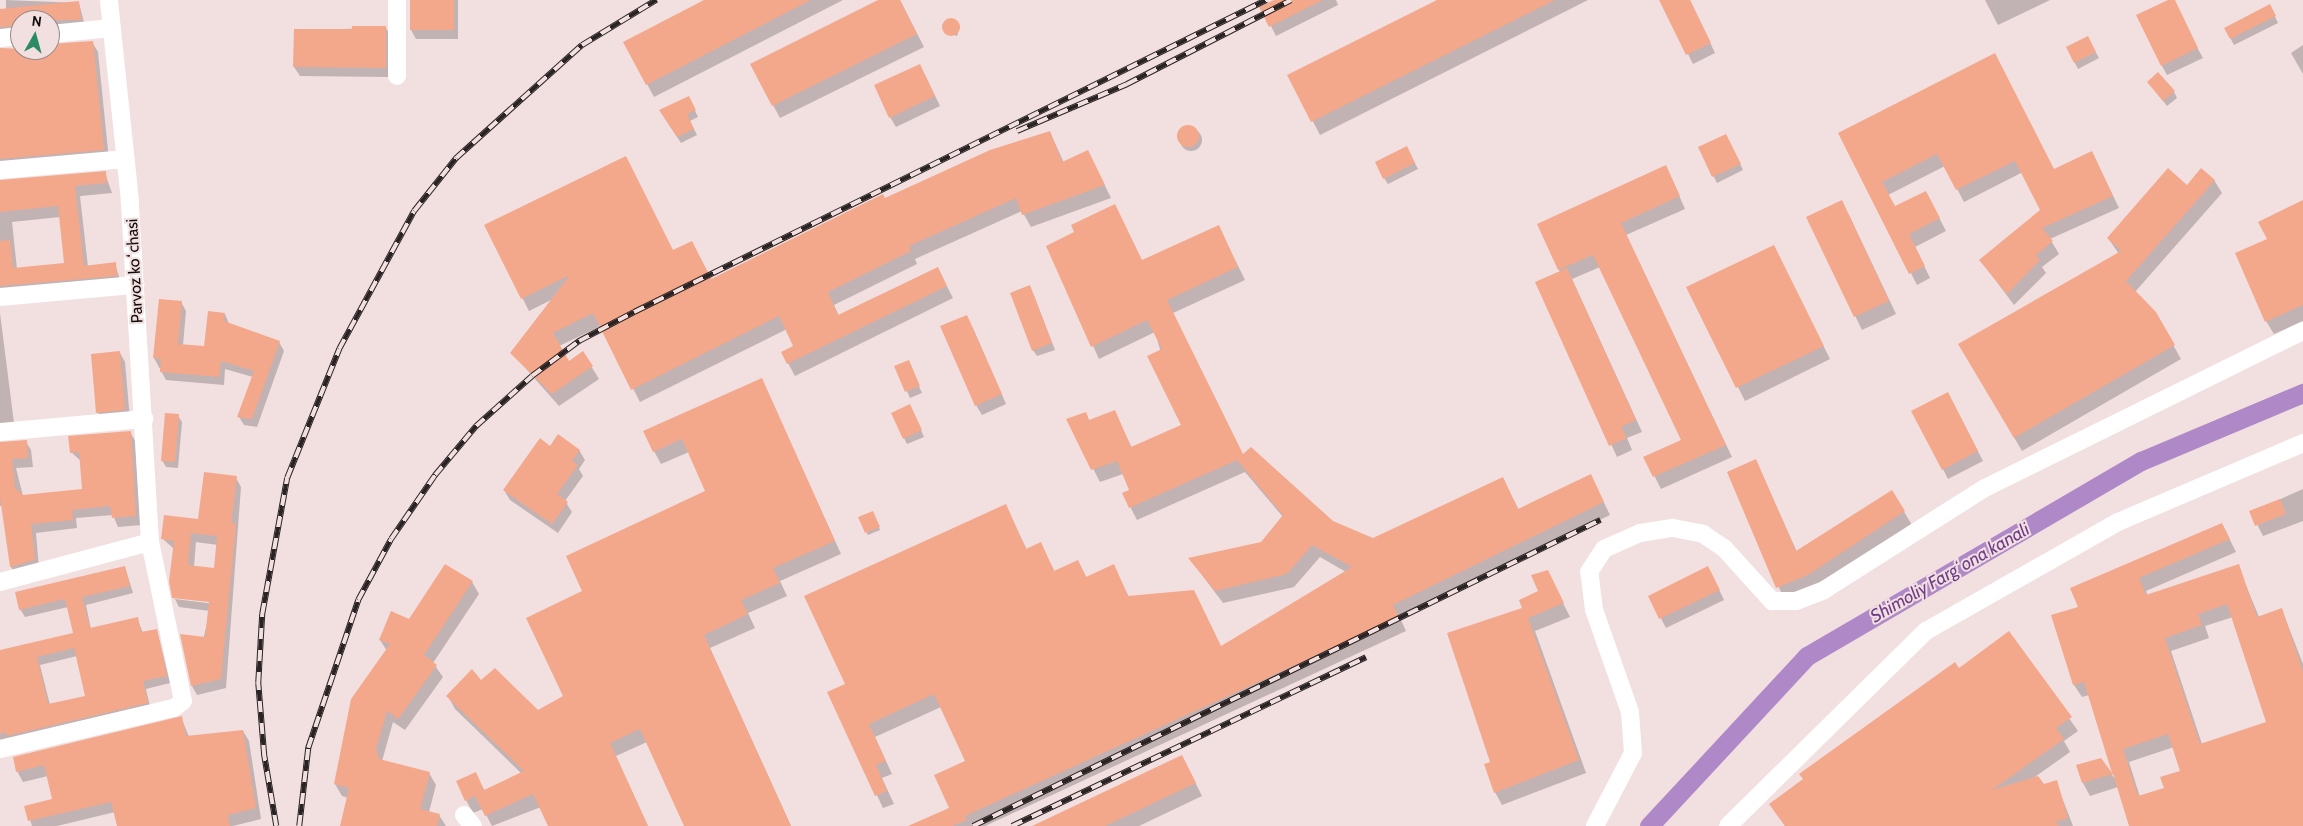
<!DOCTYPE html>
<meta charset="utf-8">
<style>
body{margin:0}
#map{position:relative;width:2303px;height:826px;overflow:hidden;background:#f2dfe0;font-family:Cabin,sans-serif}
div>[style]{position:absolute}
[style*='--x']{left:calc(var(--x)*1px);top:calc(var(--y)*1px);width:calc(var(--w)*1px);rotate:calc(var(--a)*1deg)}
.shadow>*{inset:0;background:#0003}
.round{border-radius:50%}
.canal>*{height:19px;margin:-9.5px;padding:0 9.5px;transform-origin:9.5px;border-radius:9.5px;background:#ae88c7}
.building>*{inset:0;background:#f4a88b}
.minor>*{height:18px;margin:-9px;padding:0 9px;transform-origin:9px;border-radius:9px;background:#fff}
.rail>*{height:5.5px;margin-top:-2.75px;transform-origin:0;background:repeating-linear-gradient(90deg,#f2dfe0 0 11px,#2a2324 0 22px);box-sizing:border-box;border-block:1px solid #2a2324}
span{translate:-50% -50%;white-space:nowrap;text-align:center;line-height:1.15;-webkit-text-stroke:4px #f2dfe0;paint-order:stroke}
.street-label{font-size:16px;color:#110b0c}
.water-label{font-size:18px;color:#6e3d8a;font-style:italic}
.north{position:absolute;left:10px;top:10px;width:50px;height:50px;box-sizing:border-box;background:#f2dfe0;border:1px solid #988a8b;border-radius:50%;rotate:7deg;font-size:14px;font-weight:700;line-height:20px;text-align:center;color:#110b0c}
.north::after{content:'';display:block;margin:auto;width:18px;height:22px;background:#2a8b64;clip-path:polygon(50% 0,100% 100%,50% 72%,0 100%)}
</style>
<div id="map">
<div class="shadow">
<i style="clip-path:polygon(6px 0,79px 3px,86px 30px,50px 39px,50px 20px,20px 20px,20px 38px,0 41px,0 10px,6px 9px)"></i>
<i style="clip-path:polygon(411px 0,458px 0,458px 39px,416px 39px,411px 30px)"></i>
<i style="clip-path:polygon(707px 0,843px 0,654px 97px,647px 84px)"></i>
<i style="clip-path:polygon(881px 0,900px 0,924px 47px,780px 118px,773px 105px)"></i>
<i style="clip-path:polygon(1276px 0,1336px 0,1338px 5px,1276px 36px,1271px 26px)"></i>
<i style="clip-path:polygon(1440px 0,1588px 0,1320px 135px,1289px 76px)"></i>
<i style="clip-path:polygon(1661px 0,1690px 0,1715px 53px,1693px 64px)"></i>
<i style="clip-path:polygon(1985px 0,2050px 0,1998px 25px)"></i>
<i style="clip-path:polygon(2171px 0,2203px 58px,2167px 75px,2162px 66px)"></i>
<i style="clip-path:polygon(2273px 12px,2278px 23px,2234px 45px,2225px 28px)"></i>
<i style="clip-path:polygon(948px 20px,960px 26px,957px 36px,944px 31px)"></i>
<i style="clip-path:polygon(386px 28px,391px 37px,391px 77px,300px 76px,294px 67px,295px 30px)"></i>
<i style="clip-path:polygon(2087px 37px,2099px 58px,2078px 69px,2067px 47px)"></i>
<i style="clip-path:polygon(92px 42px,98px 52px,109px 160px,0 175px,0 49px,50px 50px,50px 46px)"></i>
<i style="clip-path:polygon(2303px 45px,2303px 74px,2291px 53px)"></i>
<i style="clip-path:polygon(1995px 55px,2054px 170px,2092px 152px,2119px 208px,2050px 239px,2059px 254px,2042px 267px,2046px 273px,2014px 305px,1981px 261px,2042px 210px,2023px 172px,1964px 202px,1945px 166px,1888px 195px,1895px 208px,1932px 204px,1946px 231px,1915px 247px,1930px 278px,1917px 285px,1839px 133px)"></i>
<i style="clip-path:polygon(925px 75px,940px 106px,896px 127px,890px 117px)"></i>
<i style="clip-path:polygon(2148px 82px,2174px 92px,2177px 98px,2167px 106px)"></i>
<i style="clip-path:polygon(692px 104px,698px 117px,690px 121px,697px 135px,681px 143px,664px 117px)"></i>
<i class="round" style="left:1180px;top:129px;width:22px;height:22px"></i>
<i style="clip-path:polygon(1050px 132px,1064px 163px,1088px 151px,1111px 198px,1031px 227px,1022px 211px,915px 259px,917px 264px,834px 305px,839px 316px,938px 269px,953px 298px,795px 376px,788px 363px,795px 346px,787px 329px,640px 402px,601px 326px,559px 346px,569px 363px,583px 353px,599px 379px,559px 406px,512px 353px,553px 299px,529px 311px,486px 226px,673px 251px,692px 242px,712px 280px,885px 199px)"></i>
<i style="clip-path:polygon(1729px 141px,1743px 170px,1717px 183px,1699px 148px)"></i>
<i style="clip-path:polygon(1410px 154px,1418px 169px,1388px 184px,1384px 178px)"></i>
<i style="clip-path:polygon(evenodd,105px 173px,112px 193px,80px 196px,88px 267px,115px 264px,122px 286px,0 298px,0 181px,105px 173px,60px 217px,65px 264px,17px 269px,12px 222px,60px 217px)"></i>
<i style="clip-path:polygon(1672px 179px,1685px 209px,1626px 235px,1732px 457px,1661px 489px,1645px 457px,1683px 440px,1600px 267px,1572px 279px,1642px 432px,1627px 438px,1632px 450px,1617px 457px,1537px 283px,1560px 272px,1538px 224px)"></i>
<i style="clip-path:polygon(2214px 180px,2222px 193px,2135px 292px,2155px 313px,2181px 359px,2022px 451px,1960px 345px,2119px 254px,2108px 238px,2187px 187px)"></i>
<i style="clip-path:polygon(2303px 203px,2303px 321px,2274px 334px,2266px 321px,2269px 240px)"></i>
<i style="clip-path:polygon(1849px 215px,1896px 314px,1862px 330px,1808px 217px)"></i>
<i style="clip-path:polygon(1219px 227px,1245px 280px,1173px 313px,1243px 456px,1332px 522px,1373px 539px,1509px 491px,1519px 510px,1591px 476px,1610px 515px,1400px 618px,1406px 631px,985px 826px,928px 826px,951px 809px,967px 762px,941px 707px,875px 737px,892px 774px,882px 778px,894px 804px,883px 808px,829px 693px,847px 685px,1012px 519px,1027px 550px,1040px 543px,1055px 572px,1078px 562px,1087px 578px,1113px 565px,1129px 597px,1221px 647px,1346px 572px,1320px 557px,1294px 587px,1223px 603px,1190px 559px,1262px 544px,1283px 517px,1245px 472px,1137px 520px,1123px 493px,1131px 490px,1123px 474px,1100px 482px,1068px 420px,1086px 414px,1090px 422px,1114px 411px,1132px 448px,1182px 426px,1155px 332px,1099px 359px,1048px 246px,1142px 262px)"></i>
<i style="clip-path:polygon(1780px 259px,1830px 359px,1745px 401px,1688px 288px)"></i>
<i style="clip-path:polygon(1033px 293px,1055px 350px,1037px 356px,1033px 350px)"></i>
<i style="clip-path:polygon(181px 302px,186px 311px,183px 345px,206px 347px,225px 314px,229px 324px,279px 342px,284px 351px,257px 427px,244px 425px,239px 417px,253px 377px,225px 369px,224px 385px,166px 380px,154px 358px)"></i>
<i style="clip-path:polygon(0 313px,15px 431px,0 434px)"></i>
<i style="clip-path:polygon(972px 326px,1006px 404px,982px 415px,976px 405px)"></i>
<i style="clip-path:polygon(120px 353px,125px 362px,130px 420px,103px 422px,98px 412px)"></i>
<i style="clip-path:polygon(896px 367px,910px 367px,922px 393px,910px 398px)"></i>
<i style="clip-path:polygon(762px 380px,841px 554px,780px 581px,787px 596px,748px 613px,755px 628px,710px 648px,791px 826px,686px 826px,647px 742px,616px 756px,648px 826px,549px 826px,541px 807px,492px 826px,483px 809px,473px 813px,466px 800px,475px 774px,485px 791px,522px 774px,455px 709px,448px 696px,481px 682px,538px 712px,565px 696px,584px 592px,707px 491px,689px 452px,661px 464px,654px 451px)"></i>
<i style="clip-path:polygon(1953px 403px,1983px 461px,1948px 479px,1943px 469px)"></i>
<i style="clip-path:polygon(913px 412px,924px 437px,907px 444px,904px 438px)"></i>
<i style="clip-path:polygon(178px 416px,182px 422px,178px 468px,166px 467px,162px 460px)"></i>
<i style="clip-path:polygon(130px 432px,135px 441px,141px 525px,118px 527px,113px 515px,76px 518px,77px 528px,36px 533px,39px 569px,16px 575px,11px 567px,5px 506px,0 506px,0 443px,26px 442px,31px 450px,33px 467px,16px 468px,23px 496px,84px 490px,81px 461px,71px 452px)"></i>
<i style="clip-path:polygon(550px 448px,579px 450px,585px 460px,579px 469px,583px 476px,565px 501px,572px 512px,558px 533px,510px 500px,504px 490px)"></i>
<i style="clip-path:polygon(1756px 461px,1797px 552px,1892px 492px,1912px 525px,1815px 588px,1785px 601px,1728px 472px)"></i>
<i style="clip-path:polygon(evenodd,236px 478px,241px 487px,226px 688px,197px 695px,192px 686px,210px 611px,179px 607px,174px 597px,174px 549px,163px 539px,199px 520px,236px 478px,196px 542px,218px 545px,215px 569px,194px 567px,196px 542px,236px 478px,175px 597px,216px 602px,215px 604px,175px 599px,175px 597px)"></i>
<i style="clip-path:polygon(2303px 489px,2303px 521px,2263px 536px,2251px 512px)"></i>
<i style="clip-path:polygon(874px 515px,880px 530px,868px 535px,860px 518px)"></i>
<i style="clip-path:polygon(evenodd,2222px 524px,2236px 552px,2146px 591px,2148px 596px,2238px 566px,2259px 617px,2282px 610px,2303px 664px,2303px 826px,2130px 826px,2118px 787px,2090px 796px,2083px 783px,2078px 766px,2101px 759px,2115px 779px,2089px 695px,2082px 697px,2074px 685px,2053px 616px,2080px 608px,2222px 524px,2233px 617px,2267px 723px,2202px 744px,2171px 651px,2209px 638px,2205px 626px,2233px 617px,2222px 524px,2174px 747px,2182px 772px,2165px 789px,2140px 797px,2129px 762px,2174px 747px)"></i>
<i style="clip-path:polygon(445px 565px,472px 582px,479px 594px,433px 663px,443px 677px,405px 730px,393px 722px,382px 761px,429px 773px,436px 785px,429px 812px,439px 815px,446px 826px,341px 826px,348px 798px,342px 796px,335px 784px,387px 651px,380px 640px,410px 620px)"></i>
<i style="clip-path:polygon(evenodd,125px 567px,133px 593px,86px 605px,91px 629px,137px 618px,143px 633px,157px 630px,170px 683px,146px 689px,151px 711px,0 743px,0 651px,74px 634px,68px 607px,25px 617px,20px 609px,125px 567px,77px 656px,87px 697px,50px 705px,40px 665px,77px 656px)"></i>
<i style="clip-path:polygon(1547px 571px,1570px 617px,1535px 631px,1586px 773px,1502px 805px,1495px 792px,1492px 763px,1523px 609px,1540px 591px)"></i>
<i style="clip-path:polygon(1713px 577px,1724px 600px,1666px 628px,1649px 596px)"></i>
<i style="clip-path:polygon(2009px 633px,2078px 731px,2064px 741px,2070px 752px,2032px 779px,2044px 786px,2056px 782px,2073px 826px,1785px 826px,1771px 804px)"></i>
<i style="clip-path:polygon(181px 717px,189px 737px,243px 731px,249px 741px,261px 819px,233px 826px,118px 826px,115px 812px,57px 826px,32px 826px,26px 807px,53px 800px,48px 776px,23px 782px,17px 771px)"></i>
<i style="clip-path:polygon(1189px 770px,1202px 796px,1139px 826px,1035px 826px)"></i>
</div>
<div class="canal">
<i style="--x:1649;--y:826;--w:232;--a:-47.1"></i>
<i style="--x:1807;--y:656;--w:387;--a:-30.3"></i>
<i style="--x:2141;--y:461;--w:176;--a:-22.8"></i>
</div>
<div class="building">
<i style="clip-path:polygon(410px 0,454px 0,454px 30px,410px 30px)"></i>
<i style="clip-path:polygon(704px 0,811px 0,646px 85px,623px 42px)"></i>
<i style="clip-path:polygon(878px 0,900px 0,917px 34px,772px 106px,750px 64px)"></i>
<i style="clip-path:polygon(1274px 0,1323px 0,1269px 27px,1259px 7px)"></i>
<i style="clip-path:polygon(1437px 0,1555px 0,1311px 122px,1287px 75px)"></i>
<i style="clip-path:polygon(1659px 0,1690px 0,1711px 43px,1686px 55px)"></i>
<i style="clip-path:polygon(2168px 0,2175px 0,2198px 48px,2161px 66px,2136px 15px)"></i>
<i style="clip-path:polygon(79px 1px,81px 20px,20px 20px,20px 26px,0 27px,0 9px)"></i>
<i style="clip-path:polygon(2270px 4px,2276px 16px,2230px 39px,2224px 28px)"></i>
<i class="round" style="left:942px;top:18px;width:18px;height:18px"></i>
<i style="clip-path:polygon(352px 26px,386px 26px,386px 68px,293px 67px,294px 29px,352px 29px)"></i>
<i style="clip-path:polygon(2088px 36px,2096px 52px,2074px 63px,2066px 47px)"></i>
<i style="clip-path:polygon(93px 41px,104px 150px,0 159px,0 48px,50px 50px,50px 44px)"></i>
<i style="clip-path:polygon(1995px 53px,2054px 169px,2092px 151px,2113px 196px,2042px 228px,2053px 241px,2036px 255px,2040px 260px,2007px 294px,1979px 260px,2040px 210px,2015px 161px,1956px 190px,1937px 154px,1882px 182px,1895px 206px,1926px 191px,1940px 218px,1909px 234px,1925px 266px,1909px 274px,1838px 133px)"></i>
<i style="clip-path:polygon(920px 64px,935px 96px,889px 118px,874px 85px)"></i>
<i style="clip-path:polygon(2158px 72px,2175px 91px,2163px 101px,2147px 82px)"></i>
<i style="clip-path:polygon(689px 96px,696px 110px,687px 114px,694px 129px,677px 137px,659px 110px)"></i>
<i class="round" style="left:1177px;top:125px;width:22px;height:22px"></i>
<i style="clip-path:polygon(1050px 131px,1062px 162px,1088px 150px,1105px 185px,1022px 215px,1016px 198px,909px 246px,911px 251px,828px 292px,838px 315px,938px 267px,947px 286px,787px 364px,781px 352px,793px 346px,779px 316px,631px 390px,593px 313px,553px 333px,569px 361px,583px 351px,593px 366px,552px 394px,510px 353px,570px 275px,521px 299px,484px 225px,626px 156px,673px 250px,692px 241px,711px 279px,883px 194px,885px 198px,990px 150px)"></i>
<i style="clip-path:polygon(1726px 134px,1741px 164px,1712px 177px,1698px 147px)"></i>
<i style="clip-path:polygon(1407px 146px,1415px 163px,1383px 179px,1375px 162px)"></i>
<i style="clip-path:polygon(1666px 165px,1680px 196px,1621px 223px,1726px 445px,1653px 477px,1643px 457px,1681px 440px,1593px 255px,1558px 270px,1537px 224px)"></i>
<i style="clip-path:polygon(2168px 168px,2187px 185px,2201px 168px,2215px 180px,2126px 281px,2156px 312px,2175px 345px,2014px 438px,1958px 344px,2121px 251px,2107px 238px)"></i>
<i style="clip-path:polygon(106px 171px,107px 183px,75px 186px,84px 266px,116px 262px,117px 276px,0 286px,0 241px,10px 240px,13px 268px,64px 263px,58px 206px,0 212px,0 180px)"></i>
<i style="clip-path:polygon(1842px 200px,1889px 301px,1854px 317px,1806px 217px)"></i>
<i style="clip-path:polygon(2303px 200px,2303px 305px,2265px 322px,2235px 253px,2267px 239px,2258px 222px)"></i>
<i style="clip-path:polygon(1115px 204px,1142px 260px,1219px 225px,1238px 267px,1167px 300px,1243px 454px,1251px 447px,1333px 521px,1373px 538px,1503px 477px,1518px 509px,1591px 474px,1604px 502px,1393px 605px,1399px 618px,965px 816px,967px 820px,952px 826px,908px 826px,949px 808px,934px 775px,965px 761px,934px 694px,869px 724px,886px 761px,876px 765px,887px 791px,875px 796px,827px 692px,845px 684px,804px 596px,1006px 504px,1026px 549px,1041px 542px,1054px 571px,1078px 560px,1086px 577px,1114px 564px,1128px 596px,1194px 590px,1221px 646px,1352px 567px,1312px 545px,1287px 574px,1215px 591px,1188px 558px,1261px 542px,1283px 515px,1237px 460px,1129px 508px,1122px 493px,1129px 490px,1117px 461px,1091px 470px,1066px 419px,1086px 412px,1089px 420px,1115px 410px,1131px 447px,1181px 425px,1147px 356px,1162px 349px,1147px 320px,1091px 347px,1046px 246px,1074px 232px,1071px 225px)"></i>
<i style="clip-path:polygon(1774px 245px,1824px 346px,1736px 388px,1686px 287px)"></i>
<i style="clip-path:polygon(1567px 268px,1636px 420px,1621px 427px,1627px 438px,1609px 446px,1535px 282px)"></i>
<i style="clip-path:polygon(1030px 285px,1052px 343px,1032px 351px,1010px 293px)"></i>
<i style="clip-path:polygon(159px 299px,182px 301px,178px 344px,204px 346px,208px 311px,225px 313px,224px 321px,280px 341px,252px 419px,237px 417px,254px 371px,221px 361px,219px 377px,160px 372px,161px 359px,153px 358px)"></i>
<i style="clip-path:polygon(967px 315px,1002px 394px,975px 406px,940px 326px)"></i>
<i style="clip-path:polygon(120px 351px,125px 410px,96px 413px,91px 354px)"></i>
<i style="clip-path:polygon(909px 360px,920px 386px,905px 392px,894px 366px)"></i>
<i style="clip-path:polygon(762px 378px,835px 541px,773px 568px,780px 583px,741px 600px,748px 614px,704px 635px,791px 826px,684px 826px,640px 729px,610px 743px,648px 826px,548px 826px,533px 794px,485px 816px,475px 796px,465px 801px,456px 781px,476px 772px,484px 790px,524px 771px,446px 696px,472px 669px,481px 680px,495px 668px,538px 710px,563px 696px,526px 618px,582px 591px,566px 556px,705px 491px,682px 439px,653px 452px,643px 431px)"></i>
<i style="clip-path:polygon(1948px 392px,1978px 451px,1942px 470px,1911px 411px)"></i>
<i style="clip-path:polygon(910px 404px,922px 430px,903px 439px,891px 413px)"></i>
<i style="clip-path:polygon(165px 413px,179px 414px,175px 462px,161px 461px)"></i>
<i style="clip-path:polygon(131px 431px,136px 516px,112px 518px,110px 506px,72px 510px,73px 520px,31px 524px,35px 560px,10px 567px,0 497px,0 442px,27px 440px,28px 458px,12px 459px,15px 488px,23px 495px,82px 489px,79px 452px,70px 453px,68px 436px)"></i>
<i style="clip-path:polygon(558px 434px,580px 450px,572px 461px,578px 465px,557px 494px,568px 502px,552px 524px,503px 490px,540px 438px,550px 446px)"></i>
<i style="clip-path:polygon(1756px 459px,1796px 551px,1892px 490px,1905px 511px,1808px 575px,1776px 588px,1727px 472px)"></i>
<i style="clip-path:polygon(evenodd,204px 472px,237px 476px,231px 523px,236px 523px,221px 679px,191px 686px,180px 634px,205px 637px,209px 602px,172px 598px,169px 581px,174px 541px,161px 539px,164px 515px,198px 519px,204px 472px,191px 533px,217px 536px,214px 568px,188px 565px,191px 533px)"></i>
<i style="clip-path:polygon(2280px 499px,2286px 514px,2255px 526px,2249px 511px)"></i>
<i style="clip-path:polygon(873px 511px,880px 527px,865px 533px,858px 517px)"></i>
<i style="clip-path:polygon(evenodd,2222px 523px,2230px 539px,2139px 578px,2146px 595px,2239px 564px,2257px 617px,2282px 608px,2303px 672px,2303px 826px,2129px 826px,2113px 774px,2082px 783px,2076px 765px,2101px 758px,2112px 773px,2084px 682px,2073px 685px,2051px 615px,2078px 607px,2070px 588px,2222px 523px,2227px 604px,2266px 722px,2200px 744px,2165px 638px,2202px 625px,2198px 614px,2227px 604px,2222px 523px,2168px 734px,2180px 771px,2160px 777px,2164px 788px,2138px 796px,2123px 749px,2168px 734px)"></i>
<i style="clip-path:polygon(445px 564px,473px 581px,424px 655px,437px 665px,398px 719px,387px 711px,376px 749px,379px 759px,430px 772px,420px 809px,440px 814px,437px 826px,340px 826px,349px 788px,334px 784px,351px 699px,390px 644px,379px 640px,391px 611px,409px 619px)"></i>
<i style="clip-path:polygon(evenodd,125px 566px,130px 586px,82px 597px,90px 628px,138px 617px,141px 632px,157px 629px,167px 676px,143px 681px,148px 703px,7px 736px,6px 732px,0 734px,0 650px,73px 633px,65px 599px,19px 610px,15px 592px,125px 566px,74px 648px,85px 696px,48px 704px,37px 657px,74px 648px)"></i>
<i style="clip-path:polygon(1708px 566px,1720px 590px,1659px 619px,1648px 596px)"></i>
<i style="clip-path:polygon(1548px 570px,1564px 603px,1528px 618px,1579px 760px,1494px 793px,1484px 764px,1490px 762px,1447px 633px,1522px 608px,1519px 600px,1538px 591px,1531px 575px)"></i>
<i style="clip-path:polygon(2009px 631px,2072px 717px,2056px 728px,2064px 739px,1992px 790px,2038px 776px,2044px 784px,2057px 780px,2068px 818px,2056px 822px,2059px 826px,1785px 826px,1769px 804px,1803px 779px,1799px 774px,1955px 662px,1959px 668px)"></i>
<i style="clip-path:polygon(182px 716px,186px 736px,243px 730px,256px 808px,228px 815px,230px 826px,117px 826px,111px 802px,28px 821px,24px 806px,52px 799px,44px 765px,16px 772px,13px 757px)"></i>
<i style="clip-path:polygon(1182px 755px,1196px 783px,1105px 826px,1032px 826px)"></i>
</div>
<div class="minor">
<i style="--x:397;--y:0;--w:76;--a:90"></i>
<i style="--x:50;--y:34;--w:62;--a:-5.5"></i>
<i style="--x:0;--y:38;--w:20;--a:-6"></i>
<i style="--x:0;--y:170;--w:126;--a:-5"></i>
<i style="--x:0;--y:297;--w:136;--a:-5.1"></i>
<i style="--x:0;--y:432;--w:145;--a:-5.2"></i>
<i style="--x:0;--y:582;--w:155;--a:-14.9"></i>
<i style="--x:0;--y:749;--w:179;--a:-13.3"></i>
<i style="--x:174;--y:708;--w:11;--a:-38"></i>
<i style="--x:183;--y:701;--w:162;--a:-101.7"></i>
<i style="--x:150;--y:542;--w:342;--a:-93.4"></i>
<i style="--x:130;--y:201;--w:202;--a:-96"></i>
<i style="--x:464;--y:815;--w:14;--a:51"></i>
<i style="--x:1595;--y:826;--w:82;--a:-62.5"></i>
<i style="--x:1633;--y:753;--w:41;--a:-94.2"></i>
<i style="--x:1630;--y:712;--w:108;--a:-109.4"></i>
<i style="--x:1594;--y:610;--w:38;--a:-97"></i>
<i style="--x:1589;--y:572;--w:27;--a:-57"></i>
<i style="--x:1604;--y:549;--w:39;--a:-24"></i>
<i style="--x:1640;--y:533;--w:33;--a:-9"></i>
<i style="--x:1673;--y:528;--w:31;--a:11"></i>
<i style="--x:1703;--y:534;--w:25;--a:34"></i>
<i style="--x:1724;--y:548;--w:72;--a:47.8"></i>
<i style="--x:1772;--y:601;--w:24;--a:0"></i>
<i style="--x:1796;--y:601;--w:30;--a:-21"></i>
<i style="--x:1824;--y:590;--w:188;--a:-32.4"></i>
<i style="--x:1983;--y:489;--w:357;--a:-26.3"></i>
<i style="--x:1728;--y:826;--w:278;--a:-44.6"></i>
<i style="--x:1926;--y:631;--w:221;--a:-29.6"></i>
<i style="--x:2118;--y:522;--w:201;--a:-23.1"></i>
</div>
<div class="rail">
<i style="--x:1017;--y:131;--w:120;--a:-23.1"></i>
<i style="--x:1127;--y:84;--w:184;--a:-27.1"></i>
<i style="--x:276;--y:826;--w:71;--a:-99.7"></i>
<i style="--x:264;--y:756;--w:73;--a:-94.7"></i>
<i style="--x:258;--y:683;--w:69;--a:-86.7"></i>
<i style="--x:262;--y:614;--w:138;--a:-79.6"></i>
<i style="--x:287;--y:478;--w:139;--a:-68"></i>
<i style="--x:339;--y:349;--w:157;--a:-61.5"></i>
<i style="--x:414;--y:211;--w:68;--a:-51.6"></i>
<i style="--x:456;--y:158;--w:169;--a:-41.9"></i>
<i style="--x:582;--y:45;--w:87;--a:-31.3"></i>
<i style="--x:299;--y:826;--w:79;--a:-83.4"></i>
<i style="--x:308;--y:748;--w:156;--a:-71.3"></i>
<i style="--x:358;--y:600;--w:69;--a:-61.6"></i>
<i style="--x:391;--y:539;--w:78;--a:-55.5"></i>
<i style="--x:435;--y:475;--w:64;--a:-50.1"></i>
<i style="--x:476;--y:426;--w:75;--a:-41.8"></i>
<i style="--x:532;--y:376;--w:59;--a:-36.7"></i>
<i style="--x:579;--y:341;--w:62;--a:-27.8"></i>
<i style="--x:634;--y:312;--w:705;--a:-26.27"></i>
<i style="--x:973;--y:826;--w:698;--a:-26.01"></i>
<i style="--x:1012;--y:826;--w:392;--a:-25.5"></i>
</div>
<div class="street-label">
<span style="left:135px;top:271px;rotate:-93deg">Parvoz koʻchasi</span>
</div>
<div class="water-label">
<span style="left:1950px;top:573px;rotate:-30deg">Shimoliy Fargʻona kanali</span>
</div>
<div class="north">N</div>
</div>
